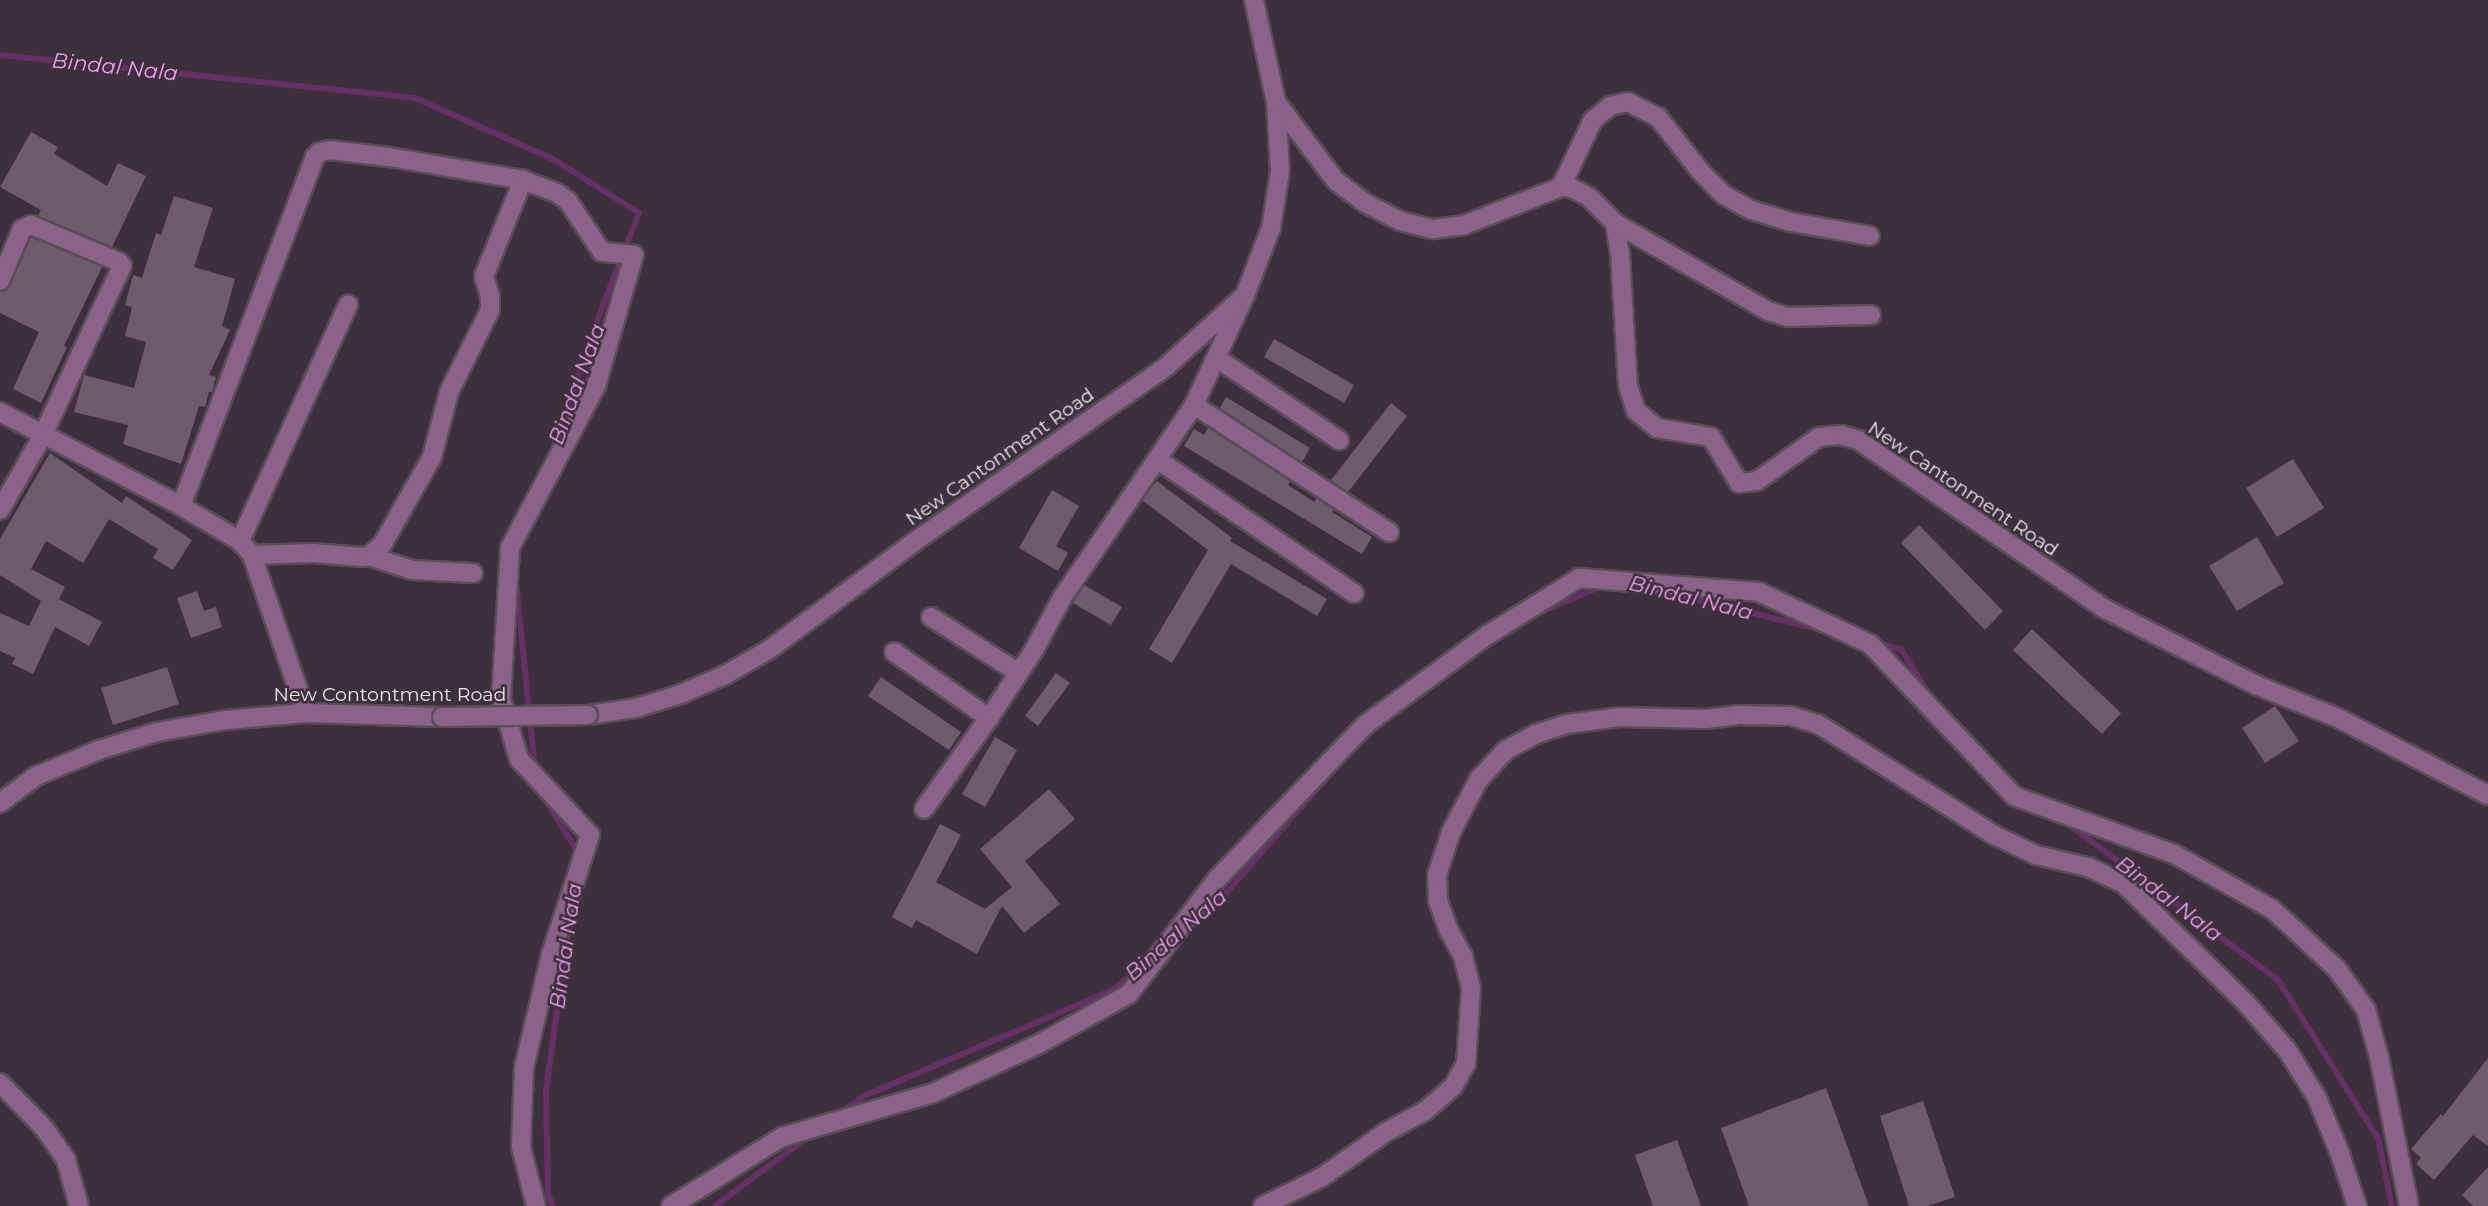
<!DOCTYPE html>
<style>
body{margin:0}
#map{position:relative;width:2488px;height:1206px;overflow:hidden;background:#3e2f3d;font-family:Montserrat,sans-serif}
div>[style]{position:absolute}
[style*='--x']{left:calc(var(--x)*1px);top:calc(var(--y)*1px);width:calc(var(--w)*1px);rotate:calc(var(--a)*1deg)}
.stream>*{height:6px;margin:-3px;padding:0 3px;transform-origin:3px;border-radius:3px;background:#653064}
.building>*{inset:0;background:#6e5c6c}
.roads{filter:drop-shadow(2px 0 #5a4c59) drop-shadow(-2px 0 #5a4c59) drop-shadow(0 2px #5a4c59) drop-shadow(0 -2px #5a4c59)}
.minor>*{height:18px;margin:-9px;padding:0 9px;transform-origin:9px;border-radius:9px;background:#8b6388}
.tertiary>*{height:18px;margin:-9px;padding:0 9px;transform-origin:9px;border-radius:9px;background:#8b6388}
.bridges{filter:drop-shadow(2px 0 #5a4c59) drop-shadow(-2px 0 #5a4c59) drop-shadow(0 2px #5a4c59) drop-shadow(0 -2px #5a4c59)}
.tertiary-bridge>*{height:18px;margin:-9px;padding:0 9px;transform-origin:9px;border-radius:9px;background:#8b6388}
span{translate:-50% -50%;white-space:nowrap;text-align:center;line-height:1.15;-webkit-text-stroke:5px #3e2f3d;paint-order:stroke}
.street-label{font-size:19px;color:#eee4ed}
.water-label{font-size:21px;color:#f1a1ee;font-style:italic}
</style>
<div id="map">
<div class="stream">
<i style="--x:0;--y:55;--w:417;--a:5.9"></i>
<i style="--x:415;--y:98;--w:151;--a:23.8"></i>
<i style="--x:553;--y:159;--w:102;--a:32.1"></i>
<i style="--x:639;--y:213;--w:107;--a:111.3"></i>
<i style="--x:600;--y:313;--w:150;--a:109"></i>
<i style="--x:516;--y:582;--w:188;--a:84.2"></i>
<i style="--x:1666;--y:592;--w:161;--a:13.7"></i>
<i style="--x:1534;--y:615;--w:74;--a:-23.1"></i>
<i style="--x:1877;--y:643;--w:25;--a:14"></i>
<i style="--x:1901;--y:649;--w:59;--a:58.2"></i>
<i style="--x:1362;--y:739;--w:42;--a:-38.2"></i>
<i style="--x:537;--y:787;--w:79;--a:57.9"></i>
<i style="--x:2064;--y:821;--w:267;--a:36.6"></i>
<i style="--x:2278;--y:980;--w:187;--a:57.7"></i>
<i style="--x:2378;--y:1138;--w:69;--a:78.4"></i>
<i style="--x:1190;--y:927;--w:30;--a:-40"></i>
<i style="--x:1213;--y:908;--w:179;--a:-48.8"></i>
<i style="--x:840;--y:1113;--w:29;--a:-35"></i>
<i style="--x:864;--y:1096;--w:270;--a:-23.1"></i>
<i style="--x:1112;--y:990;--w:37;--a:-38"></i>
<i style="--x:553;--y:1206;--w:12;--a:-114"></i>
<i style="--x:548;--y:1195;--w:105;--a:-91.1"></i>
<i style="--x:546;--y:1090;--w:168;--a:-82.1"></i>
<i style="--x:715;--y:1206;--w:117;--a:-36.7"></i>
</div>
<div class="building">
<i style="clip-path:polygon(31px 132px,58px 147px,54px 154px,107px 186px,118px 163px,146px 176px,112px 247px,38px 216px,41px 210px,0 187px)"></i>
<i style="clip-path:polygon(174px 196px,213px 208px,194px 267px,235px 279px,222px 326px,230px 330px,209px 375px,216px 377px,212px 392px,209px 392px,205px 407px,199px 406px,181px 464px,123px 444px,128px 425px,74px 412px,84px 375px,134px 388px,146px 342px,125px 336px,132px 307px,125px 305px,133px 275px,142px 278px,156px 233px,161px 235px)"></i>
<i style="clip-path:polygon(31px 237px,102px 267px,64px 346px,67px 347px,41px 403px,13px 389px,39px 332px,0 313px,0 292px,10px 285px)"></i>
<i style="clip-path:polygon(1274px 339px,1354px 385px,1344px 403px,1264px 357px)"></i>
<i style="clip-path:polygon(1226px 397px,1310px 448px,1302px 462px,1220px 408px)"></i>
<i style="clip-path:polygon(1391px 403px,1407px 416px,1348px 492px,1331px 480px)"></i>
<i style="clip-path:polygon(1208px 428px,1290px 481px,1288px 485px,1314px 502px,1317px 498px,1334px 510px,1332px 512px,1372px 537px,1362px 554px,1184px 446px,1194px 429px,1204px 435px)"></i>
<i style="clip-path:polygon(50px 453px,122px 503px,126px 496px,192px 540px,173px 570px,153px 558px,158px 549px,109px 519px,83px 563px,46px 541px,31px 569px,65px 587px,59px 599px,102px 622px,89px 646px,55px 627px,33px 674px,12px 664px,15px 658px,0 651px,0 613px,29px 626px,41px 601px,0 575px,0 539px)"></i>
<i style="clip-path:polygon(2293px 459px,2324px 508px,2277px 537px,2246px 488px)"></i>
<i style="clip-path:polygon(1157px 481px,1232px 538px,1230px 541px,1327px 599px,1317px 616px,1231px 564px,1172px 663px,1149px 649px,1208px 550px,1142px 500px)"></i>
<i style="clip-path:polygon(1052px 490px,1079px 506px,1056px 546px,1068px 553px,1058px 571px,1019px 548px)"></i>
<i style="clip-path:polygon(1919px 525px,2003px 611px,1985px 630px,1901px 543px)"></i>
<i style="clip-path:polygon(2257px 537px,2284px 583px,2237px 611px,2209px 566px)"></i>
<i style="clip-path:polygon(1084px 585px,1122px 607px,1111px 625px,1073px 603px)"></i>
<i style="clip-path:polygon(197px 591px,204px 611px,216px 607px,222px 627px,191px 638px,177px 598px)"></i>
<i style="clip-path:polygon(2032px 629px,2121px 713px,2102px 734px,2013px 650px)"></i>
<i style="clip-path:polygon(167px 667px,179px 704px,113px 725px,101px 688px)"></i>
<i style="clip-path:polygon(1056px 673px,1070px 683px,1038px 726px,1025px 716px)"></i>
<i style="clip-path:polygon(881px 677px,961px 732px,949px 750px,868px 696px)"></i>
<i style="clip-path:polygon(2275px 706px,2299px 741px,2265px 763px,2242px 728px)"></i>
<i style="clip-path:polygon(995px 737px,1017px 750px,985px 807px,962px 794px)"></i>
<i style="clip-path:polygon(1049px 789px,1075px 819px,1025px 861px,1060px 904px,1024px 933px,1002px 906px,977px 954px,916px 920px,912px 928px,892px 917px,940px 824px,961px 835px,936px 882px,985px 909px,1012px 887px,980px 849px)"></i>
<i style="clip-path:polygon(2488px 1058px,2488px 1146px,2473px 1135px,2434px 1180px,2416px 1164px,2421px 1158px,2411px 1149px,2441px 1114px,2443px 1116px)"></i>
<i style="clip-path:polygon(1826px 1088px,1869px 1206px,1749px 1206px,1721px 1128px)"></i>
<i style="clip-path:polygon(1923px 1101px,1955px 1197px,1927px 1206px,1909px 1206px,1880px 1116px)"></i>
<i style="clip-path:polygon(1677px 1140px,1701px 1206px,1653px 1206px,1635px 1155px)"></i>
<i style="clip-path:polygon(2488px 1167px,2488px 1206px,2473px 1206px,2462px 1195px)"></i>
</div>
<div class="roads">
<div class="minor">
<i style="--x:1276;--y:102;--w:99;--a:52.8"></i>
<i style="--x:1336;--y:181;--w:36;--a:37"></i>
<i style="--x:1365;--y:203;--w:39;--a:27"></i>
<i style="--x:1400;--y:221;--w:34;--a:14"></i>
<i style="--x:1433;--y:229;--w:31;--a:-7"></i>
<i style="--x:1464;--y:225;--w:104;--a:-21.4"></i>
<i style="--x:1561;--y:187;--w:11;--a:5"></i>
<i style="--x:1572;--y:188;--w:19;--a:28"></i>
<i style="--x:1589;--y:197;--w:37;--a:45"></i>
<i style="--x:1615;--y:223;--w:30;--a:81"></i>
<i style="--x:1620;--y:253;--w:133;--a:86.6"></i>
<i style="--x:1628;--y:386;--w:26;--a:72"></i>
<i style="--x:1636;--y:411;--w:27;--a:39"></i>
<i style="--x:1657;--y:428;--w:55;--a:9.5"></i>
<i style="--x:1711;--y:437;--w:54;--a:58.7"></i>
<i style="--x:1739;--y:483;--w:18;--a:-6"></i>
<i style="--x:1757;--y:481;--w:76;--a:-35.4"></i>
<i style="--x:1819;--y:437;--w:22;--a:-5"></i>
<i style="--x:1841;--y:435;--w:18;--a:16"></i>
<i style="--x:1858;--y:440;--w:297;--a:34.4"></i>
<i style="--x:2103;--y:608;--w:171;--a:26.7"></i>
<i style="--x:2256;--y:685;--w:91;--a:22"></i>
<i style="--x:2340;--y:719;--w:166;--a:27.2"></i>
<i style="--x:1561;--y:187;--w:74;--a:-64.5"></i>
<i style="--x:1593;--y:120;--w:22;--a:-39"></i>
<i style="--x:1610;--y:106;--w:18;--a:-13"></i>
<i style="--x:1628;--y:102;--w:34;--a:27"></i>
<i style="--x:1658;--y:117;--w:68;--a:52.1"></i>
<i style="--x:1700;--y:171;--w:34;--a:45"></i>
<i style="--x:1724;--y:195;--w:31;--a:29"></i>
<i style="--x:1751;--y:210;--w:42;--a:16.7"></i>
<i style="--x:1791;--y:222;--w:80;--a:10"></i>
<i style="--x:1615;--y:223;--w:177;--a:29.9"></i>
<i style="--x:1768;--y:311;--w:21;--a:17"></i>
<i style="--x:1788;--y:317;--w:83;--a:-1.4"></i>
<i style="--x:0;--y:281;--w:56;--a:-67.1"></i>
<i style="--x:22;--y:229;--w:10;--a:-24"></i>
<i style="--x:31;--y:225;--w:95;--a:22.8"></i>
<i style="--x:119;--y:262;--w:5;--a:53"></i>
<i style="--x:122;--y:266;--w:187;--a:115.1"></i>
<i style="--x:43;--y:435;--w:86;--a:119.8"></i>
<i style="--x:1218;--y:359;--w:146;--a:33.8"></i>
<i style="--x:1194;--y:405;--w:233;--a:33.1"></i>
<i style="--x:0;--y:412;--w:204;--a:27.4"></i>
<i style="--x:181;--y:506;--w:69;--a:30.7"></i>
<i style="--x:240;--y:541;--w:18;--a:49"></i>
<i style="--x:252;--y:555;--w:167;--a:71.1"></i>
<i style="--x:1158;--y:460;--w:237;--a:34.2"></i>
<i style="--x:181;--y:506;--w:374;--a:-69"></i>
<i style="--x:315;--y:157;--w:7;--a:-45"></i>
<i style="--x:320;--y:152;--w:10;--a:-11"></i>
<i style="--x:330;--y:150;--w:59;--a:6.8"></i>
<i style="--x:389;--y:157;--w:136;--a:9.7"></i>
<i style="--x:523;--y:180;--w:36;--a:21"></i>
<i style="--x:557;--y:193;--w:14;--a:36"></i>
<i style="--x:568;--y:201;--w:61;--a:56.3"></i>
<i style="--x:602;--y:252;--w:32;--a:5"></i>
<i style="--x:634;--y:255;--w:136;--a:106.2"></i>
<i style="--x:596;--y:386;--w:183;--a:118"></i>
<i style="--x:510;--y:548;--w:151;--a:93.4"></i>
<i style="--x:501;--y:699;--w:63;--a:73.3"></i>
<i style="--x:519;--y:759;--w:104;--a:46.9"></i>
<i style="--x:590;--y:835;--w:125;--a:108.1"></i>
<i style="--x:551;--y:954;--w:116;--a:103.4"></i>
<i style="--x:524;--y:1067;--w:80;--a:92.1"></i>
<i style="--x:521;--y:1147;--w:61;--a:75.7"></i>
<i style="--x:240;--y:541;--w:260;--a:-65.4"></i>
<i style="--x:252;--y:555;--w:61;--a:-1.9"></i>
<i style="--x:313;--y:553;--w:49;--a:4.7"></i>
<i style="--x:362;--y:557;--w:7;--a:-8"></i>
<i style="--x:369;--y:556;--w:17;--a:-40"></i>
<i style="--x:382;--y:545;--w:101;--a:-60.4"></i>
<i style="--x:432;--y:457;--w:67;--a:-75.3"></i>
<i style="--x:449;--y:392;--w:92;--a:-63.4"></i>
<i style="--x:490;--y:310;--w:14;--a:-90"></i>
<i style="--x:490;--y:296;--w:21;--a:-107"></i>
<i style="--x:484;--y:276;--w:104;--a:-67.9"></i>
<i style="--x:369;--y:556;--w:45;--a:18"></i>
<i style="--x:412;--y:570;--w:61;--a:2.8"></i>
<i style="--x:931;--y:617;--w:104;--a:32.5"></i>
<i style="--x:894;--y:652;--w:116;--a:34.8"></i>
<i style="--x:924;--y:809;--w:112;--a:-54.5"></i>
<i style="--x:989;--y:718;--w:82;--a:-56.5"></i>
<i style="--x:1034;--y:650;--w:59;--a:-61.7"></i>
<i style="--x:1062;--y:598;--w:234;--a:-55.6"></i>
<i style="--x:1194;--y:405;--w:121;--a:-65.1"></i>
<i style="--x:671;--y:1206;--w:131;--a:-31.9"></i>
<i style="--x:782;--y:1137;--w:157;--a:-16.2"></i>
<i style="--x:933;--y:1093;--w:117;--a:-24.8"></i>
<i style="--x:1039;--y:1044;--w:103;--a:-29.1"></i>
<i style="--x:1129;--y:994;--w:145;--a:-52.6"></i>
<i style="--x:1217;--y:879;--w:214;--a:-46.1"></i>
<i style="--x:1365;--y:725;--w:150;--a:-36.3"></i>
<i style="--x:1486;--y:636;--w:110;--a:-31.9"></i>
<i style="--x:1579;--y:578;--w:181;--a:4.4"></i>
<i style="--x:1759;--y:592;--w:123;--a:25.1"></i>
<i style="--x:1870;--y:644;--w:209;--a:46.5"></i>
<i style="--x:2014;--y:796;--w:170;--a:19.9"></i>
<i style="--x:2174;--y:854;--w:112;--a:29.3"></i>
<i style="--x:2272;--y:909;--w:88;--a:42.7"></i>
<i style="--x:2337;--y:969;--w:50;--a:54.7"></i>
<i style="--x:2366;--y:1010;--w:49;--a:74.5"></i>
<i style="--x:2379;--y:1057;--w:152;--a:78.6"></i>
<i style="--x:1263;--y:1206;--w:66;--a:-26.2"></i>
<i style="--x:1322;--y:1177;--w:78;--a:-35.1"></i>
<i style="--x:1386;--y:1132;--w:44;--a:-28.3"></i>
<i style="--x:1425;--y:1111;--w:37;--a:-41"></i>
<i style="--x:1453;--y:1087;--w:26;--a:-61"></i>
<i style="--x:1466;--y:1064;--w:76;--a:-86.2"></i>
<i style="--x:1471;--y:988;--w:33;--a:-104"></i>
<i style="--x:1463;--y:956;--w:29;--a:-119"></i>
<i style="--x:1449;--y:931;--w:33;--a:-110"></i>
<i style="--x:1438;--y:900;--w:25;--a:-92"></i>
<i style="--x:1437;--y:875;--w:45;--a:-72"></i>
<i style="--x:1451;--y:832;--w:60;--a:-62.2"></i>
<i style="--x:1479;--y:779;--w:40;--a:-47"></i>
<i style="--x:1506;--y:750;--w:34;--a:-28"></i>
<i style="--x:1536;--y:734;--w:33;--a:-18"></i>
<i style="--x:1567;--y:724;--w:53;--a:-7.5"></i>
<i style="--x:1620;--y:717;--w:86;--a:1.3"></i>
<i style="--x:1706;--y:719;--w:31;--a:-7"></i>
<i style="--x:1737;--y:715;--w:54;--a:1.1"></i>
<i style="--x:1791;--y:716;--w:28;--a:17"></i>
<i style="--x:1818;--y:724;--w:208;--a:32.2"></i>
<i style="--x:1994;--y:835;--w:47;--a:25.5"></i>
<i style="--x:2036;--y:855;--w:53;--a:13"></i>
<i style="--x:2088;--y:867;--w:38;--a:25"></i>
<i style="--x:2123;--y:883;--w:172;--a:44.3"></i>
<i style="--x:2246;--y:1003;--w:62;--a:48.9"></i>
<i style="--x:2287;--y:1050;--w:54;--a:57.8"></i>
<i style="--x:2316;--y:1096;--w:60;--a:67.3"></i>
<i style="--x:2339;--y:1151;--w:58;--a:71.9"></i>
</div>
<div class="tertiary">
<i style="--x:588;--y:715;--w:49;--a:-8.3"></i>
<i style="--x:636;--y:708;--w:47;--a:-17.3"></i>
<i style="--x:681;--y:694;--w:48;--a:-23.4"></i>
<i style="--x:725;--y:675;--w:52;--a:-30"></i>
<i style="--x:770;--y:649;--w:179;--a:-36.6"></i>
<i style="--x:914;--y:542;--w:308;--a:-34.8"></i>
<i style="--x:1167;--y:366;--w:105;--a:-42.3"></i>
<i style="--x:1245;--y:295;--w:72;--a:-68.8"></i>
<i style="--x:1271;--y:228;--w:58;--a:-81"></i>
<i style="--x:1280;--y:171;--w:69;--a:-93.3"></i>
<i style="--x:1276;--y:102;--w:104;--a:-102.2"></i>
<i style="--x:0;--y:803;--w:45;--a:-36.9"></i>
<i style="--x:36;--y:776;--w:68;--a:-22.4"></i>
<i style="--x:99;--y:750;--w:61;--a:-17.2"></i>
<i style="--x:157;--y:732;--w:70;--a:-9.9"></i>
<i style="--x:226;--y:720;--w:80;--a:-5"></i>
<i style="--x:306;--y:713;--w:136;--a:1.7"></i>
<i style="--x:0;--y:1083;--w:63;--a:45.6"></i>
<i style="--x:44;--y:1128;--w:39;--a:55"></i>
<i style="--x:66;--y:1160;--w:48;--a:74.2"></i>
</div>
</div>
<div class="bridges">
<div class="tertiary-bridge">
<i style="--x:442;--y:717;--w:146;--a:-0.8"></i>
</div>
</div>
<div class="street-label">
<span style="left:1000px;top:457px;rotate:-35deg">New Cantonment Road</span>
<span style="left:1963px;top:489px;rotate:34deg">New Cantonment Road</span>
<span style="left:390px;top:695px">New Contontment Road</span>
</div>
<div class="water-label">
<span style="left:115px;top:67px;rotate:6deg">Bindal Nala</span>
<span style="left:577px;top:384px;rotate:-70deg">Bindal Nala</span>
<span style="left:1691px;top:598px;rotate:14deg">Bindal Nala</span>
<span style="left:2169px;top:899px;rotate:37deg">Bindal Nala</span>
<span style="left:1176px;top:935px;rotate:-41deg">Bindal Nala</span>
<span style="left:566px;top:946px;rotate:-82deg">Bindal Nala</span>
</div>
</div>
